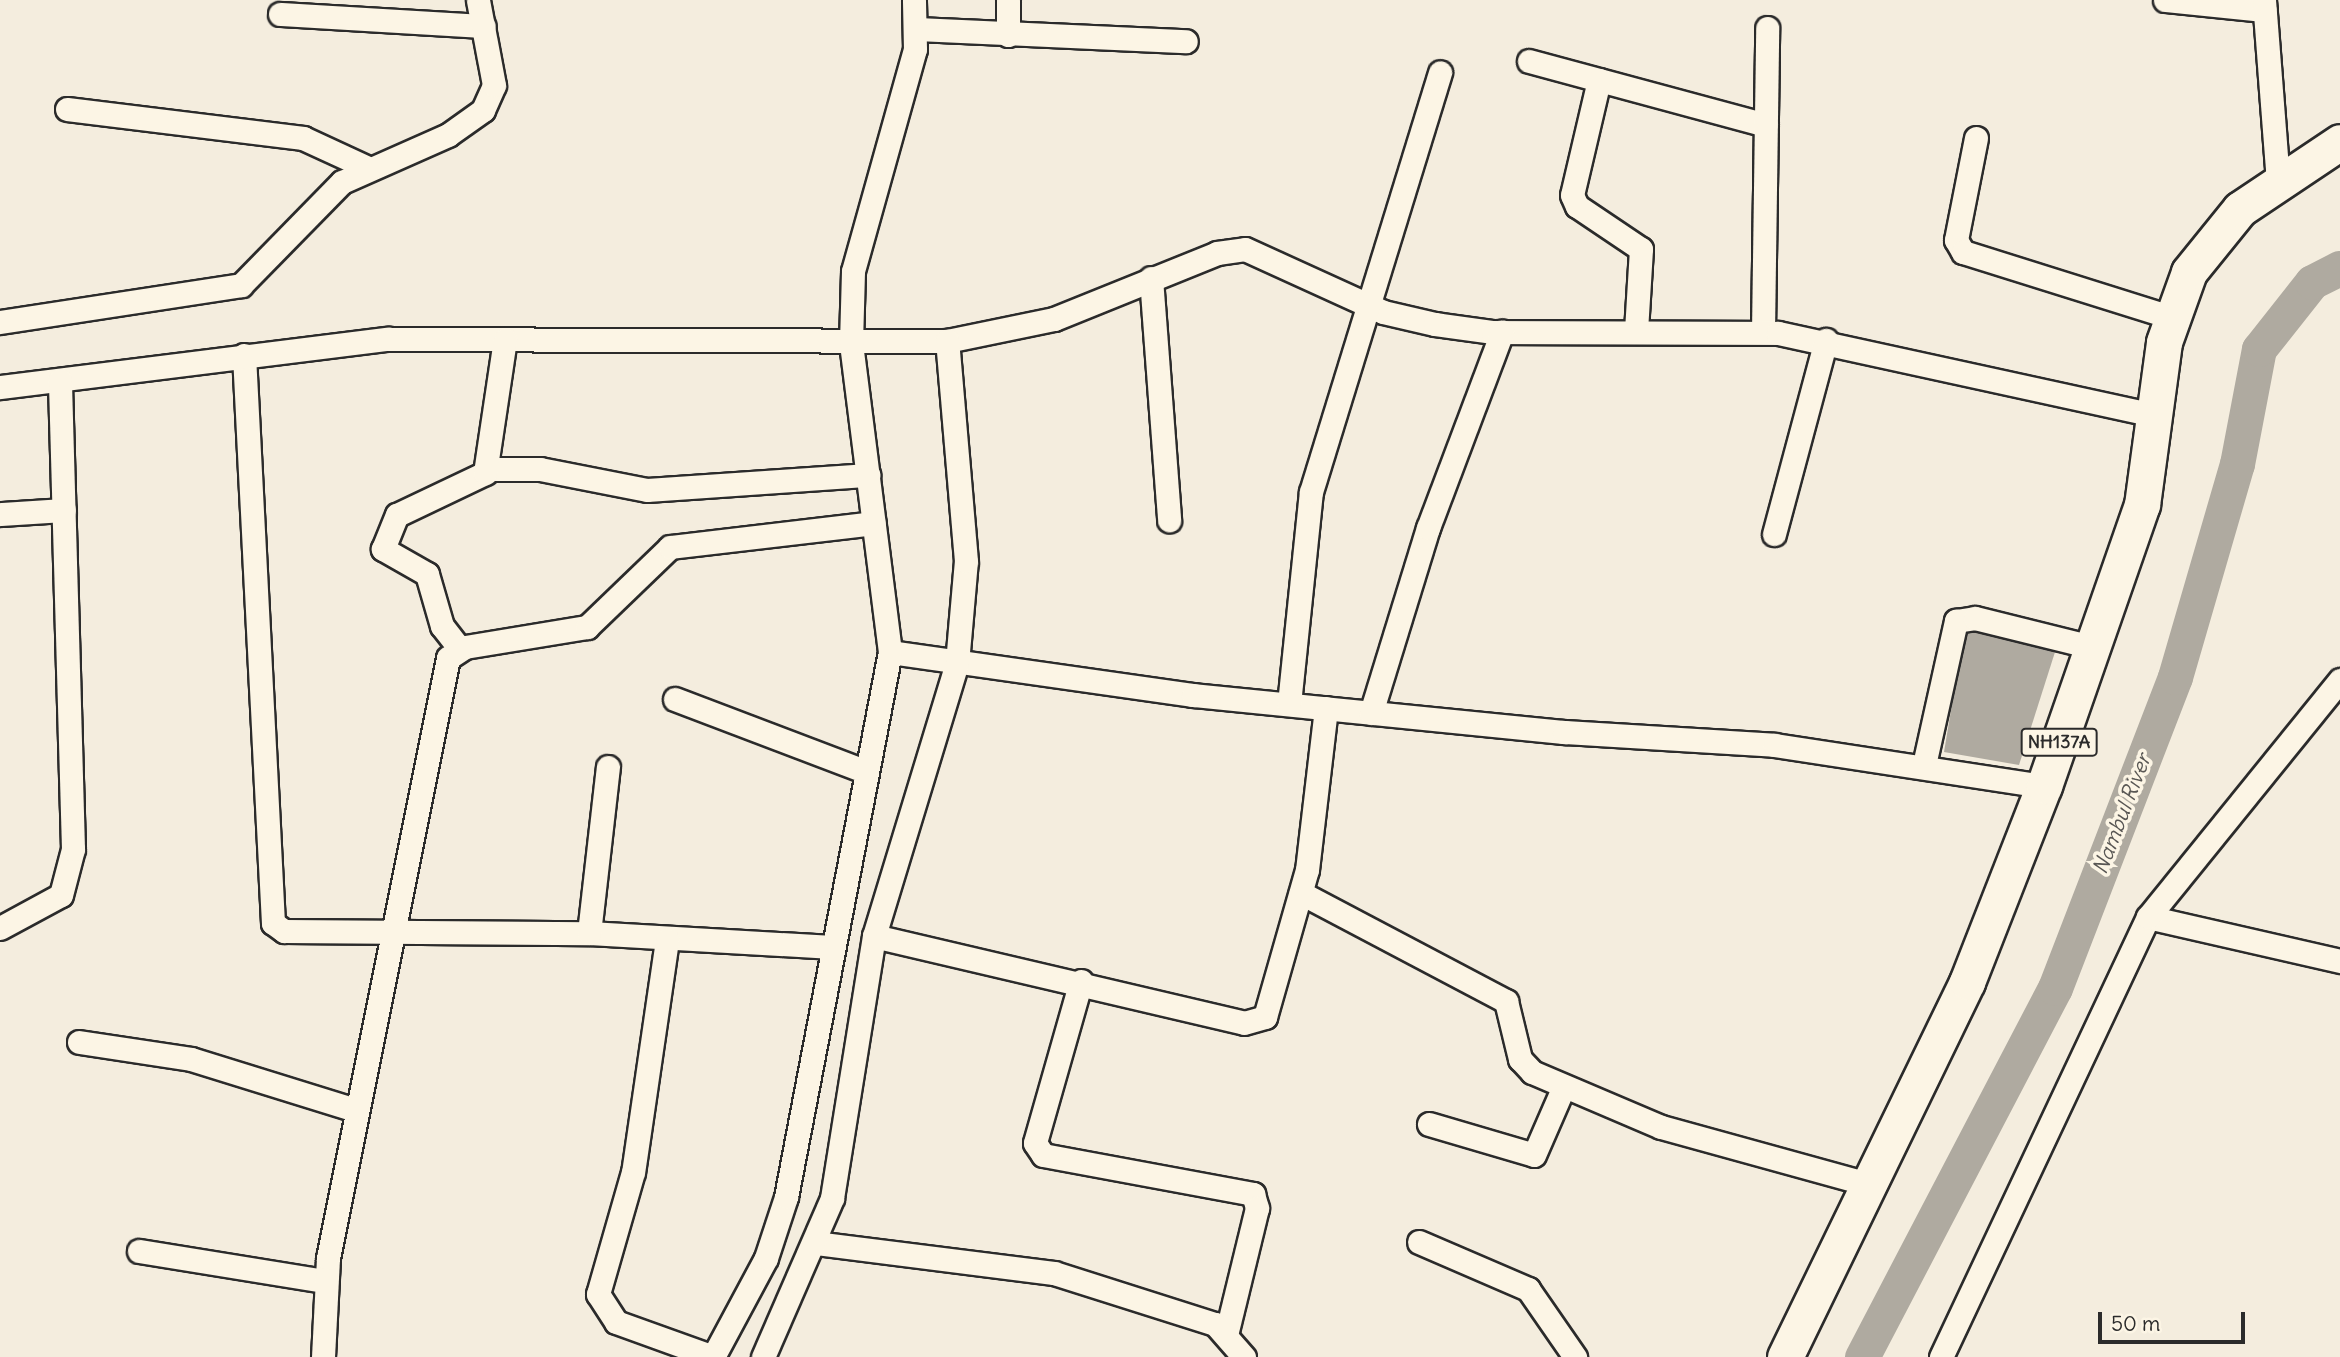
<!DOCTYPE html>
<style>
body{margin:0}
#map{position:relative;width:2340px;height:1357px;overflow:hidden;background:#f4edde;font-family:Delius,sans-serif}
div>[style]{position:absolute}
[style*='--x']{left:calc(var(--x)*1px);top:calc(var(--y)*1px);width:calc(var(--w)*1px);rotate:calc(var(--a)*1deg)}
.water>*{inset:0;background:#afaaa0}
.river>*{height:35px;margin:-17.5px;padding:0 17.5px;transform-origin:17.5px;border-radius:17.5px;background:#afaaa0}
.roads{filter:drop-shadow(2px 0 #2b2b2b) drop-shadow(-2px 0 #2b2b2b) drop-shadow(0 2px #2b2b2b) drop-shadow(0 -2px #2b2b2b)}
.minor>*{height:23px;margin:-11.5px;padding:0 11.5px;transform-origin:11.5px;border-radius:11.5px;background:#fcf5e5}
.highway>*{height:35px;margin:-17.5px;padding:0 17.5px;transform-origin:17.5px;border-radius:17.5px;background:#fcf5e5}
span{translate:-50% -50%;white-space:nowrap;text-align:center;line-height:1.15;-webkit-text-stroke:7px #fcf5e5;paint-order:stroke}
.shield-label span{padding:2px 5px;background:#fcf5e5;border:2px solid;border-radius:5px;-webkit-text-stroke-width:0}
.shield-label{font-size:18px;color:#2b2b2b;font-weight:700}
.water-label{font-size:21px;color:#595754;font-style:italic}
.scale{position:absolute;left:2098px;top:1312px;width:147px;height:32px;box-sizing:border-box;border:4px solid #2b2b2b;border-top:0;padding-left:9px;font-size:21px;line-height:24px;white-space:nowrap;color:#2b2b2b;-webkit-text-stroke:5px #fcf5e5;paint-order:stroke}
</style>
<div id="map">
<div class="water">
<i style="clip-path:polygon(1965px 627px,2055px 652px,2019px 765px,1944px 752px)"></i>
</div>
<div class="river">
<i style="--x:1862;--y:1357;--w:416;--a:-62.4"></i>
<i style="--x:2055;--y:988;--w:333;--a:-68.9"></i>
<i style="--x:2175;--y:677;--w:222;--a:-73.8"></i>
<i style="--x:2237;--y:464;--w:117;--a:-79.2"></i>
<i style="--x:2259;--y:349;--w:85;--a:-51.7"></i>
<i style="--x:2312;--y:282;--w:31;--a:-27"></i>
</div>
<div class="roads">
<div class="minor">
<i style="--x:1008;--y:0;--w:35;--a:90"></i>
<i style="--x:2165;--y:0;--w:100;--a:5.8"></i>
<i style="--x:2264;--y:0;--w:183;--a:85.6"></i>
<i style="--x:280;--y:14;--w:204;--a:3.4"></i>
<i style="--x:917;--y:29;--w:269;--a:2.6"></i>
<i style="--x:1529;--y:61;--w:245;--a:15.1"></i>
<i style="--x:1599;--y:80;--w:118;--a:103.2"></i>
<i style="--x:1572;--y:195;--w:12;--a:66"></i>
<i style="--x:1577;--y:206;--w:77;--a:33.9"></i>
<i style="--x:1641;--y:249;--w:82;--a:93.5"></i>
<i style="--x:67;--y:109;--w:238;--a:7"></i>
<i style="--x:303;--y:138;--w:69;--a:24.7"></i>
<i style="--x:1976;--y:138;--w:104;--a:101.1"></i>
<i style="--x:1956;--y:240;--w:14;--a:60"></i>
<i style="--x:1963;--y:252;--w:218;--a:17.4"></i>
<i style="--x:1151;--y:278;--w:243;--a:85.7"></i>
<i style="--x:0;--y:322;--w:244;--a:-8.7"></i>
<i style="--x:241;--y:285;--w:144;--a:-45.6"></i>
<i style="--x:342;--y:182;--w:116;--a:-23.9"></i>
<i style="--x:448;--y:135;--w:43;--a:-35.5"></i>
<i style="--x:483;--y:110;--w:27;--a:-66"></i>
<i style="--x:494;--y:85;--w:86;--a:-100.7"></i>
<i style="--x:1763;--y:332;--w:304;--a:-89.2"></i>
<i style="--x:244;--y:355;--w:569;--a:87.08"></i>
<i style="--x:273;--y:923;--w:14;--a:36"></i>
<i style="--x:284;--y:931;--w:305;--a:0.4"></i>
<i style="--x:589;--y:933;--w:244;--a:3.3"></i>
<i style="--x:0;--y:387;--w:391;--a:-7.1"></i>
<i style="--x:388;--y:339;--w:559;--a:0.2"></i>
<i style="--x:947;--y:341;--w:109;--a:-11.6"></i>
<i style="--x:1054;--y:319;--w:176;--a:-22"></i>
<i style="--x:1217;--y:253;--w:28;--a:-8"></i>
<i style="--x:1245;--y:249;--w:152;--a:24.5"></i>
<i style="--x:1383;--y:312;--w:53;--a:13"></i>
<i style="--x:1435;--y:324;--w:59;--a:7.9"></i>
<i style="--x:1493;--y:332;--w:285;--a:0.2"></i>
<i style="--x:1778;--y:333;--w:385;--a:12.3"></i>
<i style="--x:487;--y:469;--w:53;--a:0"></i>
<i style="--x:540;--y:469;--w:109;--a:11.1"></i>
<i style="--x:647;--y:490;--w:222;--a:-3.9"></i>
<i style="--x:0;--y:514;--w:64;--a:-3.6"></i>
<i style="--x:1774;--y:534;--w:201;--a:-75"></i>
<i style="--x:460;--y:649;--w:29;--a:-128"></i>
<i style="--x:442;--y:626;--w:54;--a:-106.1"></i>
<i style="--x:427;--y:574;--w:51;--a:-150.4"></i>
<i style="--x:383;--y:549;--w:37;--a:-68"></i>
<i style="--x:397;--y:515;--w:98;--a:-25.5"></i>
<i style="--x:485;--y:473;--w:135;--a:-81.5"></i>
<i style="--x:890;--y:652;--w:306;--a:8.1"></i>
<i style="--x:1193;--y:695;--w:373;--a:5.7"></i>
<i style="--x:1564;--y:732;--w:211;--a:3.5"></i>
<i style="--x:1775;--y:745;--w:272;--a:8.7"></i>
<i style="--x:675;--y:699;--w:203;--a:20.8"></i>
<i style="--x:1289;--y:704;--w:213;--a:-84.1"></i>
<i style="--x:1311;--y:492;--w:439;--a:-72.9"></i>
<i style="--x:1371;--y:713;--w:194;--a:-72.9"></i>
<i style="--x:1428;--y:528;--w:210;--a:-69.3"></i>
<i style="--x:1924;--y:765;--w:148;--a:-77.5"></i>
<i style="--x:1956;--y:621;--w:19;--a:-9"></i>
<i style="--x:1975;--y:618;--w:121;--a:13.9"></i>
<i style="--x:1301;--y:893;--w:232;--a:27.8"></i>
<i style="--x:1506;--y:1001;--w:60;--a:76.4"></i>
<i style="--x:1520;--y:1059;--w:18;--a:47"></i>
<i style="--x:1532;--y:1072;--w:140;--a:23.1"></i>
<i style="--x:1661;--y:1127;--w:212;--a:15.4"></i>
<i style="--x:2148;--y:917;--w:197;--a:12.9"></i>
<i style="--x:0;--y:928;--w:69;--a:-28.4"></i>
<i style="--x:61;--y:895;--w:48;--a:-75.4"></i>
<i style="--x:73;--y:849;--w:469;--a:-91.6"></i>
<i style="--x:589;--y:933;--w:167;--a:-83.5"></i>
<i style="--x:874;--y:936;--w:380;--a:13.2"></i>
<i style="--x:1244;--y:1023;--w:22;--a:-16"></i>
<i style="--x:1265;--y:1017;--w:153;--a:-74.1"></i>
<i style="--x:1307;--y:870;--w:163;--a:-83.3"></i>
<i style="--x:667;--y:940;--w:234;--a:98.3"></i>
<i style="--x:633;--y:1172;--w:127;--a:106"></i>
<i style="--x:598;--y:1294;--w:33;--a:57"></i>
<i style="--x:616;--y:1322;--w:103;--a:19.8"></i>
<i style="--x:1081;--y:981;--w:168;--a:105.9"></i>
<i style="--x:1035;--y:1143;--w:14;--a:56"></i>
<i style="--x:1043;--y:1155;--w:214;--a:10.5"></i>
<i style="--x:1253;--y:1194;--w:15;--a:74"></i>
<i style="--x:1257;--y:1208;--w:127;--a:103.7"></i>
<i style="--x:79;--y:1042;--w:113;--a:8.6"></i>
<i style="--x:191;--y:1059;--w:173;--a:17.2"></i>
<i style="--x:1429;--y:1124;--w:109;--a:16.4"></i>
<i style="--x:1534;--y:1155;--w:75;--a:-66.5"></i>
<i style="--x:1419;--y:1242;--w:119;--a:23.3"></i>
<i style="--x:1528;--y:1289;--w:83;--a:55.3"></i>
<i style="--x:816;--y:1243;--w:240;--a:7.2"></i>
<i style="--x:1054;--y:1273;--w:169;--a:17.6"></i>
<i style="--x:1215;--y:1324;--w:44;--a:48.7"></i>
<i style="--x:139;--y:1251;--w:188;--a:9.2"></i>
<i style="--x:323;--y:1357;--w:99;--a:-87.1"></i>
<i style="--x:328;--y:1258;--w:612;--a:-78.69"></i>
<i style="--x:448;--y:658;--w:20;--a:-33"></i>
<i style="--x:465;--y:647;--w:124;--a:-9.3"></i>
<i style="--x:587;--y:627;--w:115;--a:-43.9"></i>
<i style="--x:670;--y:547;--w:205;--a:-6.7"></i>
<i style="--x:713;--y:1357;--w:112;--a:-61.8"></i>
<i style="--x:766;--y:1258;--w:64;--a:-71.8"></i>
<i style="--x:786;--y:1197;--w:555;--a:-79.2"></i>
<i style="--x:890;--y:652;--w:311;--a:-97.2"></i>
<i style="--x:851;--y:343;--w:72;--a:-88.4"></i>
<i style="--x:853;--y:271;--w:230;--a:-74.4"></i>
<i style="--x:915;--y:49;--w:49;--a:-91.2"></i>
<i style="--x:763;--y:1357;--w:173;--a:-66.5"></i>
<i style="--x:832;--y:1198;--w:265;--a:-80.9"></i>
<i style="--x:874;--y:936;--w:285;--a:-73.1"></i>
<i style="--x:957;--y:663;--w:102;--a:-85"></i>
<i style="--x:966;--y:561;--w:221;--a:-94.9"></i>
<i style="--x:1941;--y:1357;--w:486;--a:-64.8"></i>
<i style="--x:2148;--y:917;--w:305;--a:-51"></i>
</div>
<div class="highway">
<i style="--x:1785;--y:1357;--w:417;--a:-64.1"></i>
<i style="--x:1967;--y:982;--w:211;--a:-68.6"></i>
<i style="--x:2044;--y:786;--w:298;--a:-70.8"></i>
<i style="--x:2142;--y:505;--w:164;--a:-82.3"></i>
<i style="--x:2164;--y:342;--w:74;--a:-70.3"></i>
<i style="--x:2189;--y:272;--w:81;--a:-51"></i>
<i style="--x:2240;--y:209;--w:120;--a:-33.8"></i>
</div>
</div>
<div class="shield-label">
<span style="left:2059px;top:742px">NH137A</span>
</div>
<div class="water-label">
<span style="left:2122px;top:814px;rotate:-69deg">Nambul River</span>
</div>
<div class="scale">50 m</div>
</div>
